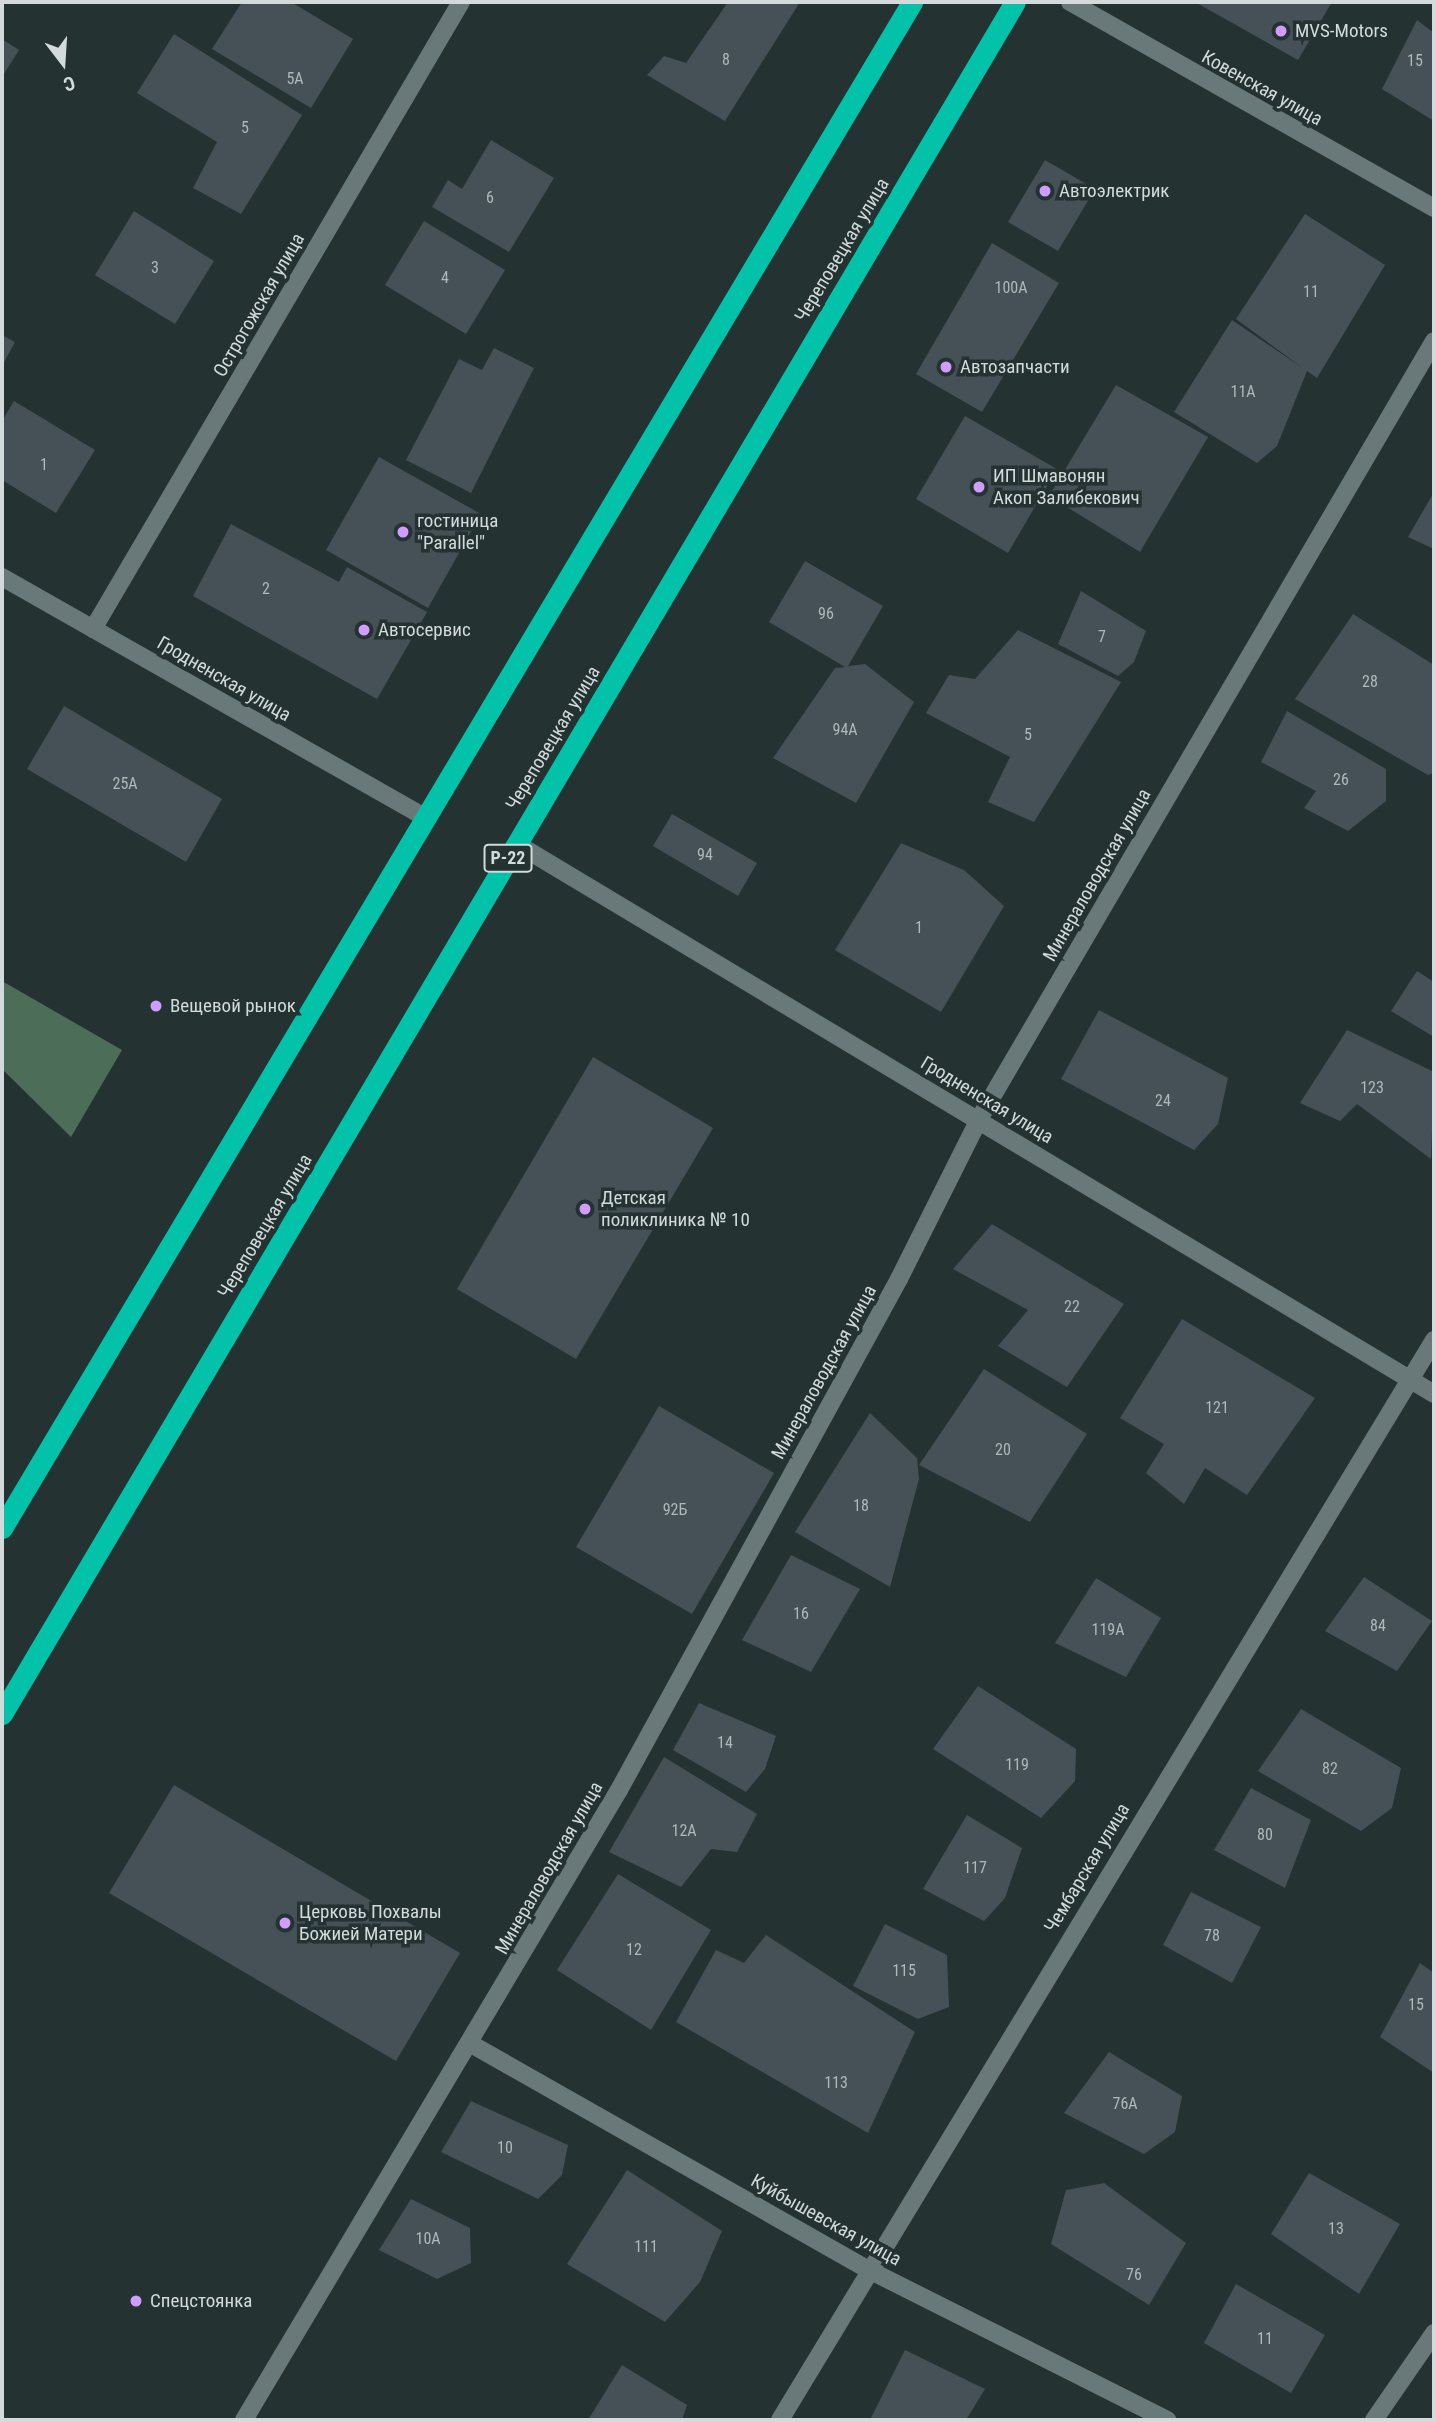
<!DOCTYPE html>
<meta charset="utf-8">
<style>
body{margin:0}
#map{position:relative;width:1436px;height:2422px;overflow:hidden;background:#243232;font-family:"Roboto Condensed",sans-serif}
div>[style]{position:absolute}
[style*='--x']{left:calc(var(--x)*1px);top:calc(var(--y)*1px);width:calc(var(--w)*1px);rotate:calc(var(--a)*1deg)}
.forest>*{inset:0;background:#4c6e59}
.building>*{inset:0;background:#455156}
.minor>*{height:18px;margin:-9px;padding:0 9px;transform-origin:9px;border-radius:9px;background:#697878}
.highway>*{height:21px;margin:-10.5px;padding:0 10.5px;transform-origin:10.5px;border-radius:10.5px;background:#02c2a9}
.dots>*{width:19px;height:19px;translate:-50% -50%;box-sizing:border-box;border:4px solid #243232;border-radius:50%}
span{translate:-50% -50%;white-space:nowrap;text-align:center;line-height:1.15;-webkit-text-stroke:7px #243232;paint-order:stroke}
.number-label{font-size:16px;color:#afb8ba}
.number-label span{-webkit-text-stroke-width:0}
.shield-label span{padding:2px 5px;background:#243232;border:2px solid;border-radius:5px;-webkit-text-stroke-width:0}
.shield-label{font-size:18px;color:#d2dadb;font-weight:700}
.poi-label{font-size:19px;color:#d2dadb}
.left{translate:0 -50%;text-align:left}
.street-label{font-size:19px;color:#d2dadb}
.frame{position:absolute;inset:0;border:4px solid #d2dadb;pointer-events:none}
.north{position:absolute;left:28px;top:28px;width:70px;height:70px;-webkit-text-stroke:5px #243232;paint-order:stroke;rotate:163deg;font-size:19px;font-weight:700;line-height:28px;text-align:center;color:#d2dadb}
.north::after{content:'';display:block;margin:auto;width:24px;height:32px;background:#d2dadb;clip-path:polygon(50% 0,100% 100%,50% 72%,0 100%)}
</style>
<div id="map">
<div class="forest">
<i style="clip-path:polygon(2px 981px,122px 1050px,71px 1137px,2px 1069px)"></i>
</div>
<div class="building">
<i style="clip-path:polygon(242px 2px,291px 2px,353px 39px,311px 108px,212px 49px)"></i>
<i style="clip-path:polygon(728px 2px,800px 2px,725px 121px,647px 75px,664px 56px,686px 63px)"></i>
<i style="clip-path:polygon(1195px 2px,1332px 2px,1298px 60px)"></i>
<i style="clip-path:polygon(1417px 20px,1434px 33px,1434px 121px,1382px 89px)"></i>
<i style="clip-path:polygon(174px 34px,302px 115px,241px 214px,193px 188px,217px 142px,137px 93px)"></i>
<i style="clip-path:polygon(2px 39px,19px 50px,2px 77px)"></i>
<i style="clip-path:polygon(491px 140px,554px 178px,509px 252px,432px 207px,448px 180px,462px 189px)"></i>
<i style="clip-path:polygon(1045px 160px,1095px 189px,1058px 251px,1008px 222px)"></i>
<i style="clip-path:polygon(134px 211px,214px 261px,175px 324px,95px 275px)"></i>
<i style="clip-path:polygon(1305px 214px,1385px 265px,1317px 378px,1307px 371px,1277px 446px,1257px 463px,1174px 412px,1232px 320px,1304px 369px,1236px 319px)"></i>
<i style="clip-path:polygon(424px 221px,505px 270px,466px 334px,385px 285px)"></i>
<i style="clip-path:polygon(992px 243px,1059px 283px,982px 412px,916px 374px)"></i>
<i style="clip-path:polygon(2px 335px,15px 342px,2px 366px)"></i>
<i style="clip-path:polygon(494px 348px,534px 368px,471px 493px,406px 460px,459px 359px,482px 370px)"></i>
<i style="clip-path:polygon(1116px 385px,1208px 437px,1140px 552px,1049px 496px)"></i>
<i style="clip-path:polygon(14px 401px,95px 450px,56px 513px,2px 480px,2px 421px)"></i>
<i style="clip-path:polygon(965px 416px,1057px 469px,1008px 553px,916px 499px)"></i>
<i style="clip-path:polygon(379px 457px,481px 514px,428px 608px,326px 550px)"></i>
<i style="clip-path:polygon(1434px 492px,1434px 549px,1408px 537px)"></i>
<i style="clip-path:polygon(231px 524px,339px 582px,347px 567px,427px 612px,377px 699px,193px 596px)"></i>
<i style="clip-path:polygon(805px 561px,883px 606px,848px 666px,865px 664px,914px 702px,856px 803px,773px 758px,835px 668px,845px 667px,769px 622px)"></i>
<i style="clip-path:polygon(1081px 591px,1146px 631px,1134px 662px,1118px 676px,1058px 644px)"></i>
<i style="clip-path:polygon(1353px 614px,1434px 665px,1434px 773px,1428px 775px,1295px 699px)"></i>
<i style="clip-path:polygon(1018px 630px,1121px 682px,1034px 822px,988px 802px,1010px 757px,926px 713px,949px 675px,975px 679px)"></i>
<i style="clip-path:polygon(64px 706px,222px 799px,186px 862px,27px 769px)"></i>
<i style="clip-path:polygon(1287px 711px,1386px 769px,1386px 801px,1348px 831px,1304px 808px,1316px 791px,1261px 762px)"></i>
<i style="clip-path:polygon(672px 814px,757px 863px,738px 896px,653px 846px)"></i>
<i style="clip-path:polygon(901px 843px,964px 870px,1004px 906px,941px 1012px,835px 950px)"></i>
<i style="clip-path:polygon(1417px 971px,1434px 982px,1434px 1037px,1391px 1011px)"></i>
<i style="clip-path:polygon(1099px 1010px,1228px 1078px,1218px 1124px,1194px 1150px,1061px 1079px)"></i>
<i style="clip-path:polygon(1347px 1030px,1434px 1072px,1431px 1159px,1357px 1104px,1340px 1121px,1300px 1103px)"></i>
<i style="clip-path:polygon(593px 1057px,713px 1128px,576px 1359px,457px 1289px)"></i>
<i style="clip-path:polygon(992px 1224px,1124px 1304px,1067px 1387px,998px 1346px,1028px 1310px,953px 1269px)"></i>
<i style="clip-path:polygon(1182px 1319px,1315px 1398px,1247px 1495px,1205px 1468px,1184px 1504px,1146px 1473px,1164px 1444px,1120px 1418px)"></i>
<i style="clip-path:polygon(984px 1369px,1087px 1434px,1030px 1522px,919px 1465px)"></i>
<i style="clip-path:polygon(659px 1406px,774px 1473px,692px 1614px,576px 1547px)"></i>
<i style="clip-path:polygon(870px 1413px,917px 1458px,919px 1479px,890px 1587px,795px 1532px)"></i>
<i style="clip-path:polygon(791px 1555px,860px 1589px,811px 1672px,742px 1640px)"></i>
<i style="clip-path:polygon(1364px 1577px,1432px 1621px,1397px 1671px,1325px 1631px)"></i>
<i style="clip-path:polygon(1096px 1578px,1161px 1618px,1126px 1677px,1055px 1643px)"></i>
<i style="clip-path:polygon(978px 1686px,1076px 1749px,1075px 1781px,1041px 1818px,933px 1749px)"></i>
<i style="clip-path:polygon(699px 1703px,776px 1736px,765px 1769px,746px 1792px,673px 1750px)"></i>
<i style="clip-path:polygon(1301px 1709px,1401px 1768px,1392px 1808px,1361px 1831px,1258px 1771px)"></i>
<i style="clip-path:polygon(664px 1757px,757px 1814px,737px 1852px,711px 1849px,681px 1887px,609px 1852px)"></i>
<i style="clip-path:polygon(174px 1785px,460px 1953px,396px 2061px,109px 1893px)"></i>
<i style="clip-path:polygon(1251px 1788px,1311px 1820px,1285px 1888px,1214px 1850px)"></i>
<i style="clip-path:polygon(967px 1815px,1022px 1848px,1005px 1898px,984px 1921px,923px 1889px)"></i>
<i style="clip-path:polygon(618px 1874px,711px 1930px,651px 2030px,557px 1970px)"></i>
<i style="clip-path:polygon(1191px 1892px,1261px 1927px,1232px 1983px,1163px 1945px)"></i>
<i style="clip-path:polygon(885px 1924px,947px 1955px,949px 2007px,918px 2019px,853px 1986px)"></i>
<i style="clip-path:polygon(766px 1935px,915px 2032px,868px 2133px,676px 2022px,716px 1950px,744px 1963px)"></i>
<i style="clip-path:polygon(1420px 1963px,1434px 1973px,1434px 2073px,1380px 2037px)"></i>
<i style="clip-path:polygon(1109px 2052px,1182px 2096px,1175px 2132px,1144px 2154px,1064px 2113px)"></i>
<i style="clip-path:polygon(471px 2101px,568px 2145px,562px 2175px,538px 2199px,441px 2152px)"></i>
<i style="clip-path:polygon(627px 2170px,722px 2231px,700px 2282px,665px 2322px,567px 2264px)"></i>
<i style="clip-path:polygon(1309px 2173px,1400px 2224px,1359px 2294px,1271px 2234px)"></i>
<i style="clip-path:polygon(1104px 2183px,1186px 2243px,1149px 2305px,1051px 2244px,1066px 2190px)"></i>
<i style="clip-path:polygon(411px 2199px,470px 2228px,471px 2263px,437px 2279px,379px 2250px)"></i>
<i style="clip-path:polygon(1236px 2284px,1325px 2335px,1291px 2393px,1204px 2343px)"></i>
<i style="clip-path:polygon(905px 2350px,985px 2389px,966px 2420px,871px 2418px)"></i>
<i style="clip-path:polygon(622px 2365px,687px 2405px,682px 2420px,588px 2420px)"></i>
</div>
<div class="minor">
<i style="--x:1070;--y:2;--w:418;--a:29.5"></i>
<i style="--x:2;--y:577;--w:488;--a:29.6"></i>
<i style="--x:93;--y:629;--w:727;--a:-59.59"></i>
<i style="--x:517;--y:844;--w:1069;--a:30.95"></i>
<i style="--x:471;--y:2044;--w:458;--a:29.6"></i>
<i style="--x:869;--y:2270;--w:334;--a:26.7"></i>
<i style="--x:244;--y:2420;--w:733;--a:-59.24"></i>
<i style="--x:619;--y:1790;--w:583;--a:-61.28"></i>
<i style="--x:899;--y:1279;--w:179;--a:-63.4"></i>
<i style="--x:979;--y:1119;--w:901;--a:-59.68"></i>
<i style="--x:780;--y:2420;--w:1263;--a:-58.8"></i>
<i style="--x:1374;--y:2420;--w:106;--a:-55.4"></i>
</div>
<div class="highway">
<i style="--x:2;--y:1528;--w:1777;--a:-59.19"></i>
<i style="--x:2;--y:1714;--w:1989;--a:-59.39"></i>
</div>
<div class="dots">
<i style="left:1281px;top:31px;background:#d09dff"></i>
<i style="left:1045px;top:191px;background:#d09dff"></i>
<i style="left:946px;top:367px;background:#d09dff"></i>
<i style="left:979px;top:487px;background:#d09dff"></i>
<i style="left:403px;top:532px;background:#d09dff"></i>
<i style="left:364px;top:630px;background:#d09dff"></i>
<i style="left:156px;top:1006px;background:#d09dff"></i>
<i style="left:585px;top:1209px;background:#d09dff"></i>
<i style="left:285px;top:1923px;background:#d09dff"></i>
<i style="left:136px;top:2301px;background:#d09dff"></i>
</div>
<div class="number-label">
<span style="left:726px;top:60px">8</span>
<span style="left:1415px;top:61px">15</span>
<span style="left:295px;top:79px">5А</span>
<span style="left:245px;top:128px">5</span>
<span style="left:490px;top:198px">6</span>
<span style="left:155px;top:268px">3</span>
<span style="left:445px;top:278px">4</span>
<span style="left:1011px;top:288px">100А</span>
<span style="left:1311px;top:292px">11</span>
<span style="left:1243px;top:392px">11А</span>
<span style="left:44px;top:465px">1</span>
<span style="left:266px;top:589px">2</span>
<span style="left:826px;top:614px">96</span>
<span style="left:1102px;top:637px">7</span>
<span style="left:1370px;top:682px">28</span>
<span style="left:845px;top:730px">94А</span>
<span style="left:1028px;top:735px">5</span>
<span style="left:1341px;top:780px">26</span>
<span style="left:125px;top:784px">25А</span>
<span style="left:705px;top:855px">94</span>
<span style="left:919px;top:928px">1</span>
<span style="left:1372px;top:1088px">123</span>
<span style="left:1163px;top:1101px">24</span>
<span style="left:1072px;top:1307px">22</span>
<span style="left:1217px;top:1408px">121</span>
<span style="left:1003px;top:1450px">20</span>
<span style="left:861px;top:1506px">18</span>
<span style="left:675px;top:1510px">92Б</span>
<span style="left:801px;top:1614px">16</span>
<span style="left:1378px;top:1626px">84</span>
<span style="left:1108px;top:1630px">119А</span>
<span style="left:725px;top:1743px">14</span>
<span style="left:1017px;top:1765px">119</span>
<span style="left:1330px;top:1769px">82</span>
<span style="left:684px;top:1831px">12А</span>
<span style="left:1265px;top:1835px">80</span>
<span style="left:975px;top:1868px">117</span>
<span style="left:1212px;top:1936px">78</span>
<span style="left:634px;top:1950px">12</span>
<span style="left:904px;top:1971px">115</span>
<span style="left:1416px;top:2005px">15</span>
<span style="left:836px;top:2083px">113</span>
<span style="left:1125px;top:2104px">76А</span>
<span style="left:505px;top:2148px">10</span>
<span style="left:1336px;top:2229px">13</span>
<span style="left:428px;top:2239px">10А</span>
<span style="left:646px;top:2247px">111</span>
<span style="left:1134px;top:2275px">76</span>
<span style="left:1265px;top:2339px">11</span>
</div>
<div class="shield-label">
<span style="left:508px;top:858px">Р-22</span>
</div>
<div class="poi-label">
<span class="left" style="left:1295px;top:31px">MVS-Motors</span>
<span class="left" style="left:1059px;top:191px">Автоэлектрик</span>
<span class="left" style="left:960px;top:367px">Автозапчасти</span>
<span class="left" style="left:993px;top:487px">ИП Шмавонян<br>Акоп Залибекович</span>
<span class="left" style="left:417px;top:532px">гостиница<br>"Parallel"</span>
<span class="left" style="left:378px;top:630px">Автосервис</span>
<span class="left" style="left:170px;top:1006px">Вещевой рынок</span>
<span class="left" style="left:601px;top:1209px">Детская<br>поликлиника № 10</span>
<span class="left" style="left:299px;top:1923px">Церковь Похвалы<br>Божией Матери</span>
<span class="left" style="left:150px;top:2301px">Спецстоянка</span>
</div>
<div class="street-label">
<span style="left:1262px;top:88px;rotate:29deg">Ковенская улица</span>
<span style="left:842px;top:250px;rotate:-59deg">Череповецкая улица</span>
<span style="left:259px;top:305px;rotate:-60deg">Острогожская улица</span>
<span style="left:224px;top:679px;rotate:30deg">Гродненская улица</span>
<span style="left:553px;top:738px;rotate:-59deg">Череповецкая улица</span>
<span style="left:1097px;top:875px;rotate:-60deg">Минераловодская улица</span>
<span style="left:987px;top:1100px;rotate:31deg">Гродненская улица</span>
<span style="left:265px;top:1226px;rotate:-59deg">Череповецкая улица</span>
<span style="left:824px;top:1372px;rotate:-61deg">Минераловодская улица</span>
<span style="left:549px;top:1868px;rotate:-60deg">Минераловодская улица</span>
<span style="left:1087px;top:1868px;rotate:-59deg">Чембарская улица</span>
<span style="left:826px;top:2220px;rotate:29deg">Куйбышевская улица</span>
</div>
<div class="frame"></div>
<div class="north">С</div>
</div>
